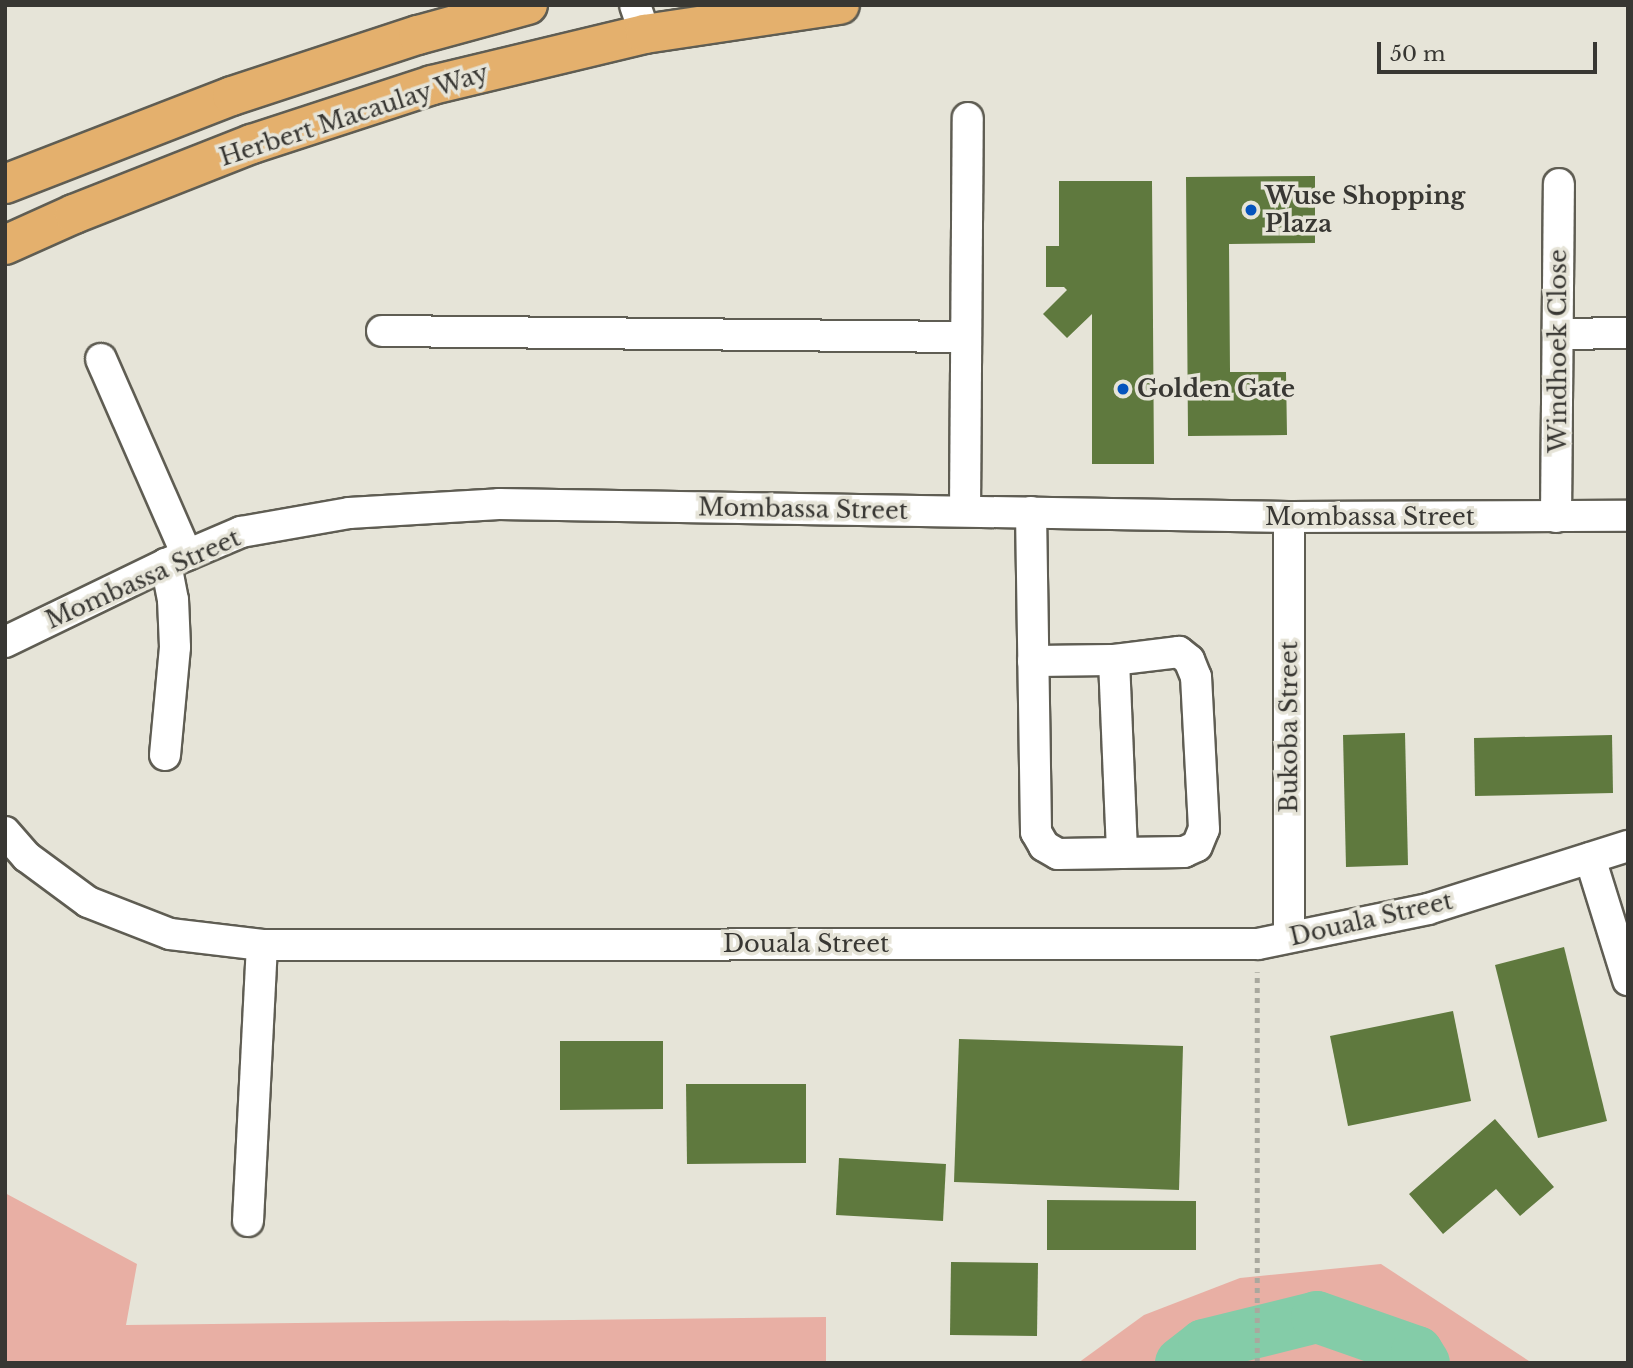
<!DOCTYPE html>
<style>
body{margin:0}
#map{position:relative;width:1633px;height:1368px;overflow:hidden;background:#e6e4d8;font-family:"Libre Baskerville",serif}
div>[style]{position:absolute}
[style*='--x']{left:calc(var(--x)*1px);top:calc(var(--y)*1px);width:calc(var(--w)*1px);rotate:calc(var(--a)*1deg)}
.green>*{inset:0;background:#e8afa4}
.river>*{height:52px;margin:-26px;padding:0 26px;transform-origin:26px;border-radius:26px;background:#84cca8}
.building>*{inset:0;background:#5f793e}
.path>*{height:4.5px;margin-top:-2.25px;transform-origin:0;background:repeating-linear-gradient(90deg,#a9a89e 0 5px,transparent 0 10px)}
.roads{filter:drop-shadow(2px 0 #5f5d53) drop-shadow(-2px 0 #5f5d53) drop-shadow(0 2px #5f5d53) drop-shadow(0 -2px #5f5d53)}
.minor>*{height:30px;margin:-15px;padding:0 15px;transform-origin:15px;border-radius:15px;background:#fff}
.major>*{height:38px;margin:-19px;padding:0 19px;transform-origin:19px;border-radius:19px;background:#e4b06d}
.dots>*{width:19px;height:19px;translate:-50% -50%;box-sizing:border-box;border:4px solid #e6e4d8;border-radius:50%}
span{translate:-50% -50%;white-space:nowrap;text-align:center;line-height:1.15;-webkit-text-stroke:7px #e6e4d8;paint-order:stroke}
.street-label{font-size:24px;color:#383733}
.poi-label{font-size:24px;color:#383733;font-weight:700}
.left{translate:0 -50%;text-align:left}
.frame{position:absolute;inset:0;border:7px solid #383733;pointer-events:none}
.scale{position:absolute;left:1377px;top:42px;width:220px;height:32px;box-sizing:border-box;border:4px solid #383733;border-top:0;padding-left:9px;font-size:21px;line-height:24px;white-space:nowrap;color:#383733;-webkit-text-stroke:5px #e6e4d8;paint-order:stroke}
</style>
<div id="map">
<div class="green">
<i style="clip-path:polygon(5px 1193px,137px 1264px,126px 1325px,826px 1317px,826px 1363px,5px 1363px)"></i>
<i style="clip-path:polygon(1381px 1264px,1532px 1363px,1078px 1363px,1144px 1315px,1240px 1278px)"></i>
</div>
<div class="river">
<i style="--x:1181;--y:1363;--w:29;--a:-38"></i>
<i style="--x:1204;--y:1345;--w:116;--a:-13.9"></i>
<i style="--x:1317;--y:1317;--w:106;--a:19.3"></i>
<i style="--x:1417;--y:1352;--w:13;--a:58"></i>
</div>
<div class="building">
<i style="clip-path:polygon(1315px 176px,1315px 243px,1229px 244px,1230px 372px,1286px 372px,1287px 435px,1188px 436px,1186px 177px)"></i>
<i style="clip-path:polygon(1059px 181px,1152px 181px,1154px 464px,1092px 464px,1092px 314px,1067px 338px,1043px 314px,1067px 290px,1064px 287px,1046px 287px,1046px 246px,1059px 246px)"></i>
<i style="clip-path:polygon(1405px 733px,1408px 865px,1346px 867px,1343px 735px)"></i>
<i style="clip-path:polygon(1612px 735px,1613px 793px,1475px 796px,1474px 738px)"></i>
<i style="clip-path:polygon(1564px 947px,1607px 1121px,1538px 1138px,1495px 965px)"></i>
<i style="clip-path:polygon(1453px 1011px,1471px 1101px,1348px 1126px,1330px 1036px)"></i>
<i style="clip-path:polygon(959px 1039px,1183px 1046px,1179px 1190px,954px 1182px)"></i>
<i style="clip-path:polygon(560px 1041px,663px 1041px,663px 1109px,560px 1110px)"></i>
<i style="clip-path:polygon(686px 1084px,806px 1084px,806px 1163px,687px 1164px)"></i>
<i style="clip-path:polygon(1495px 1119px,1554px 1187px,1520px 1216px,1496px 1189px,1443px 1234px,1409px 1194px)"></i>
<i style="clip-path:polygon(839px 1158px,946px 1164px,943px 1221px,836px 1215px)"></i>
<i style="clip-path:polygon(1047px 1200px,1196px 1201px,1196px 1250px,1047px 1250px)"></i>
<i style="clip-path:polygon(951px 1262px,1038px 1263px,1037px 1336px,950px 1335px)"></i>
</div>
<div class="path">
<i style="--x:1257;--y:1363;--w:391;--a:-90"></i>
</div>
<div class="roads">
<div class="minor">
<i style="--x:635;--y:5;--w:31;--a:71"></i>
<i style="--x:382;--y:331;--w:584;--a:0.59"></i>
<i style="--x:1558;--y:334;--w:70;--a:-0.8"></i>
<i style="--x:101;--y:359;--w:214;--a:66.3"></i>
<i style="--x:965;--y:511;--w:393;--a:-89.6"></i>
<i style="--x:1031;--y:512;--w:320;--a:89.1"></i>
<i style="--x:1036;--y:832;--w:16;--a:60"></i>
<i style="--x:1044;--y:846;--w:16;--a:30"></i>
<i style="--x:1058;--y:854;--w:126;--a:-0.9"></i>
<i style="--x:1184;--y:852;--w:14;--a:-25"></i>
<i style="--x:1197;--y:846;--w:18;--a:-68"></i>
<i style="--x:1204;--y:829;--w:152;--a:-93"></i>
<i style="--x:1196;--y:677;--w:18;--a:-112"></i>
<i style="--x:1189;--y:660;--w:13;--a:-141"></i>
<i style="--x:1179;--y:652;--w:65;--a:173"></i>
<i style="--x:1289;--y:517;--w:420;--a:90"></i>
<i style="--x:1556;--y:517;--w:333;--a:-89.5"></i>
<i style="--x:5;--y:642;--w:179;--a:-25.8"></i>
<i style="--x:166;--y:564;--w:82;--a:-23.1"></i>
<i style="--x:241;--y:532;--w:110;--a:-10"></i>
<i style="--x:349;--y:513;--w:150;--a:-3.4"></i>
<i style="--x:499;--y:504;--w:790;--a:0.94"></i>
<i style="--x:1289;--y:517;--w:339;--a:-0.2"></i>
<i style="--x:1033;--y:661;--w:81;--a:-0.7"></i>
<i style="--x:1114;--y:660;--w:193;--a:87.6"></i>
<i style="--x:165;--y:755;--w:108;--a:-84.7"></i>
<i style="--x:175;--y:647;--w:47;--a:-92.4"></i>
<i style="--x:173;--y:600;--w:37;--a:-101"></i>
<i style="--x:5;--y:832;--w:33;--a:49"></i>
<i style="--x:27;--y:857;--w:76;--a:36.4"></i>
<i style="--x:88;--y:902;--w:88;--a:21.3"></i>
<i style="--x:170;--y:934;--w:93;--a:6.8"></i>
<i style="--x:262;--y:945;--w:996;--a:-0.06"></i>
<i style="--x:1258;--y:944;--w:174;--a:-11.6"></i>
<i style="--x:1428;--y:909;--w:210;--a:-17.5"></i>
<i style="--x:1590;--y:858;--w:128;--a:72.7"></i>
<i style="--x:248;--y:1221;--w:276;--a:-87.1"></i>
</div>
<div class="major">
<i style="--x:5;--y:184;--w:243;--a:-21.2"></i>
<i style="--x:232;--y:96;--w:196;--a:-18.2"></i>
<i style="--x:418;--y:35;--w:114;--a:-15.3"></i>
<i style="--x:5;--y:245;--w:76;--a:-24.2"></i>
<i style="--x:74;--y:214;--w:191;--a:-21.5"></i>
<i style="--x:252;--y:144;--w:189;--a:-18.1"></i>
<i style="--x:432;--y:85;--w:219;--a:-13.5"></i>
<i style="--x:645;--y:34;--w:197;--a:-8.5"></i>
</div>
</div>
<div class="dots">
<i style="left:1251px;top:210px;background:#0453bd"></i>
<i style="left:1123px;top:389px;background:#0453bd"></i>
</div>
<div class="street-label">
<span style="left:354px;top:115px;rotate:-18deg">Herbert Macaulay Way</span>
<span style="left:1558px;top:351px;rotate:-90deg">Windhoek Close</span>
<span style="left:803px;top:509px;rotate:1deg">Mombassa Street</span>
<span style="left:1370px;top:517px">Mombassa Street</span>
<span style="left:143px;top:579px;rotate:-24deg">Mombassa Street</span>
<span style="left:1289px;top:727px;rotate:-90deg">Bukoba Street</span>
<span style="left:1371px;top:919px;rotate:-13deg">Douala Street</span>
<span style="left:806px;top:944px">Douala Street</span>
</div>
<div class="poi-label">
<span class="left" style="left:1265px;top:210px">Wuse Shopping<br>Plaza</span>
<span class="left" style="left:1137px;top:389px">Golden Gate</span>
</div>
<div class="frame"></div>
<div class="scale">50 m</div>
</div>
